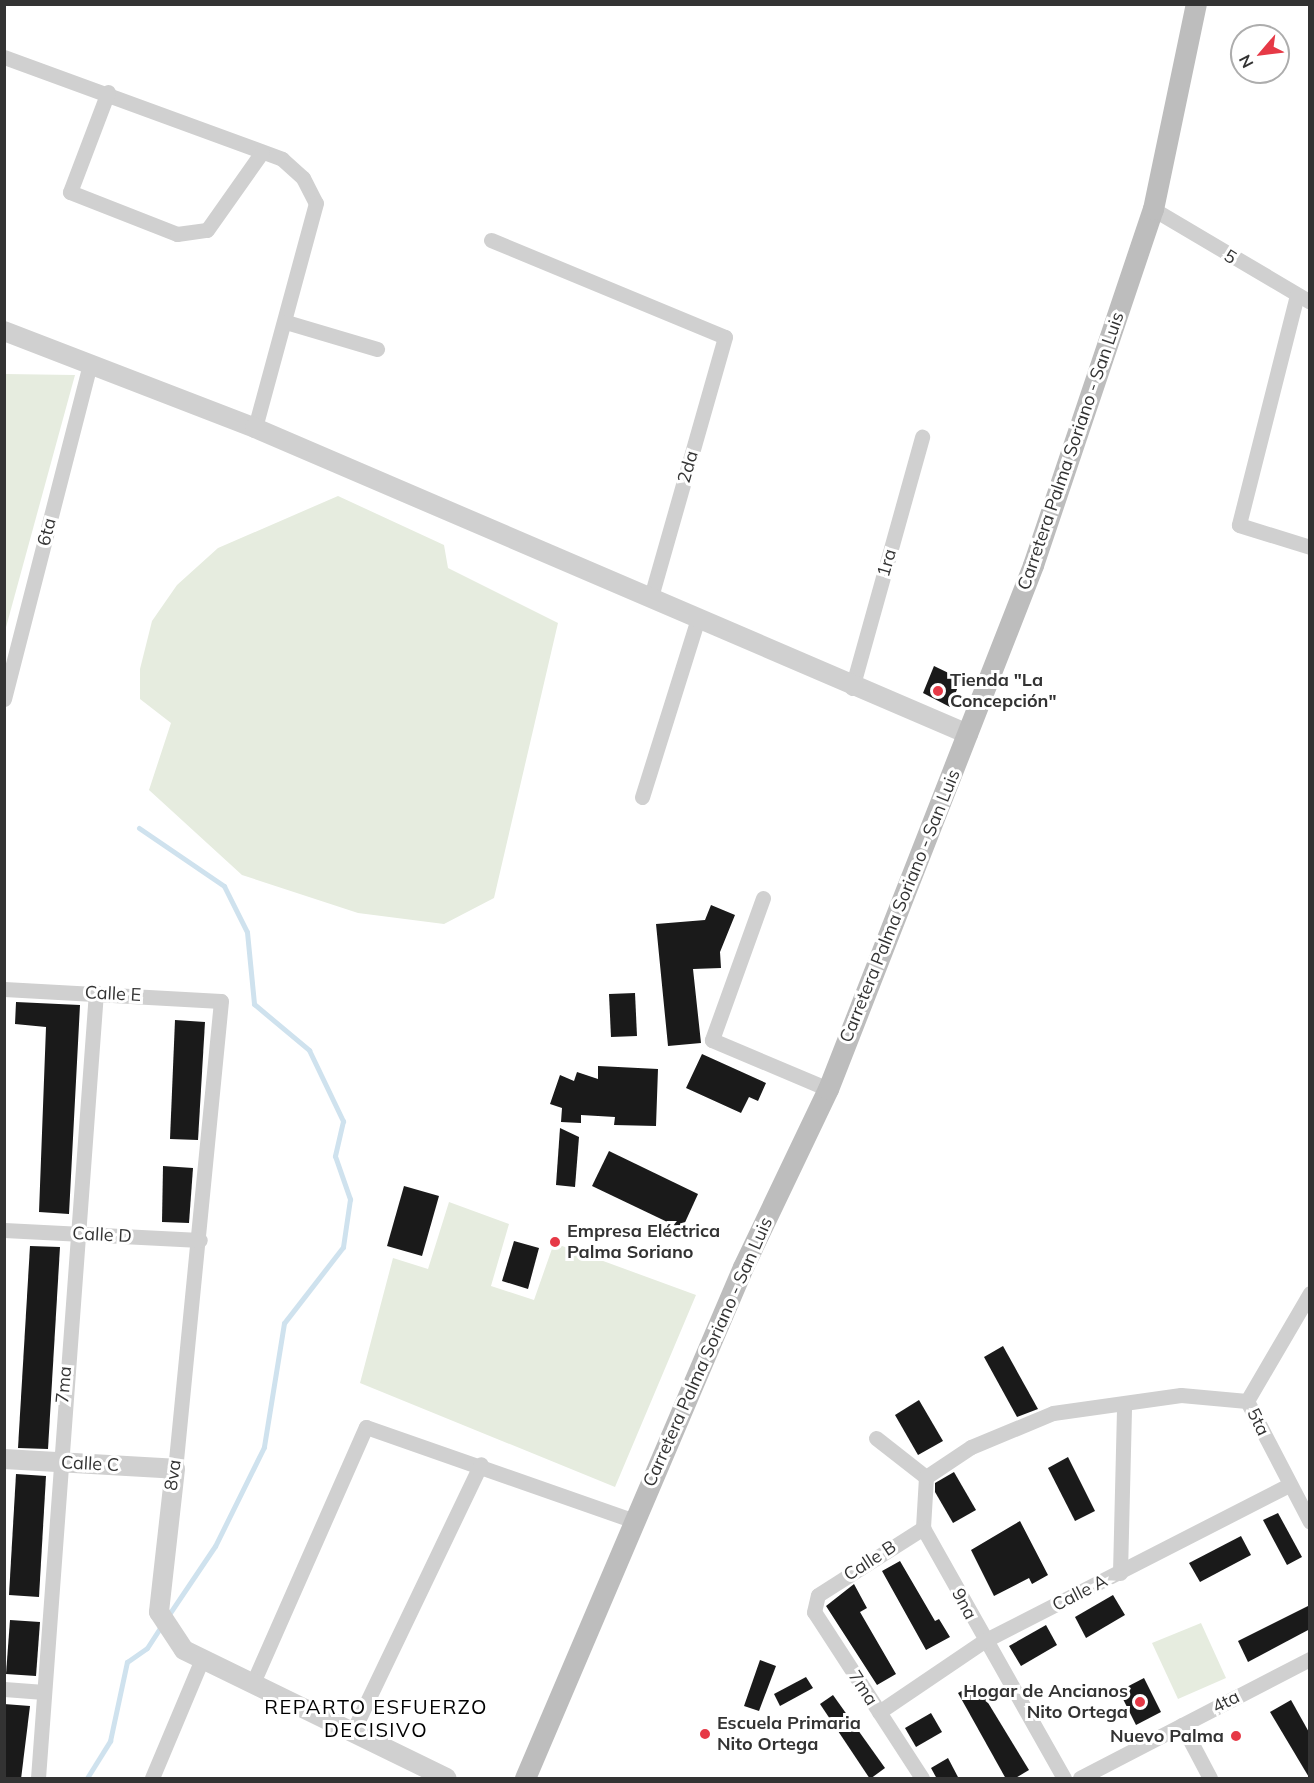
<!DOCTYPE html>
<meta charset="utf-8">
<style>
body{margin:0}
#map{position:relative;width:1314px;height:1783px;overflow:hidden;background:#fff;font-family:Mulish,sans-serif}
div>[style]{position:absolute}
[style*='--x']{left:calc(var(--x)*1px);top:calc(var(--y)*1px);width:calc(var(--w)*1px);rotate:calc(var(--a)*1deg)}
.green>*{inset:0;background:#e6ecdf}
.stream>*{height:5px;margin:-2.5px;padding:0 2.5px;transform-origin:2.5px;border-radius:2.5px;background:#cfe2ee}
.building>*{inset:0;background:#1a1a1a}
.minor>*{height:15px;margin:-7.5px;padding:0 7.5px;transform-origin:7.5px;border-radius:7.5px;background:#d0d0d0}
.tertiary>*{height:20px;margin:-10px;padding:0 10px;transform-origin:10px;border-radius:10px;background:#d0d0d0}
.secondary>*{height:21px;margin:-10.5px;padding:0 10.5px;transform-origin:10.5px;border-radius:10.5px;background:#bdbdbd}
.dots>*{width:16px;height:16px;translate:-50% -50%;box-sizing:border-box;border:3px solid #fff;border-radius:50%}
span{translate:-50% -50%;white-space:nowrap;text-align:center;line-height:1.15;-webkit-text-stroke:6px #fff;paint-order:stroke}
.street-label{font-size:18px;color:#333}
.poi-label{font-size:18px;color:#333;font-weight:700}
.left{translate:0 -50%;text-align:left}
.right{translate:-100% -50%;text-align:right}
.neighbourhood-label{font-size:20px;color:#000;letter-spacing:1.5px}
.frame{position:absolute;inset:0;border:6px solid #333;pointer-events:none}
.north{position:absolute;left:1230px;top:24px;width:60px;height:60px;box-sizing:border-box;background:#fff;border:2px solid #adadad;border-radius:50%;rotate:242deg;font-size:16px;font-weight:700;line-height:24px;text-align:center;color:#333}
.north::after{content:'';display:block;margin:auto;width:21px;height:27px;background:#e63946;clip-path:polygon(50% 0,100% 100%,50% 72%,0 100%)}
</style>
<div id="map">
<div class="green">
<i style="clip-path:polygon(5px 374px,75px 375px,5px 631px,4px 374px)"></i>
<i style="clip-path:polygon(338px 496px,444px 545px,448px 568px,558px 623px,494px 898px,444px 924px,358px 913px,242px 875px,149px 790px,171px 723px,140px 699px,140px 669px,152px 621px,177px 585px,218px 548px)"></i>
<i style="clip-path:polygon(449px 1202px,509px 1224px,491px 1286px,534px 1300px,554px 1243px,696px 1295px,615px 1487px,360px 1383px,393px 1258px,428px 1269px)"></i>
<i style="clip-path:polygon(1201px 1623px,1226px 1678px,1178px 1699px,1152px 1643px)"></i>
</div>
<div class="stream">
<i style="--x:139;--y:828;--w:103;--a:34.3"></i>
<i style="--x:224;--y:886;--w:51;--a:63.4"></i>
<i style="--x:247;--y:932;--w:72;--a:84.4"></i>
<i style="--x:254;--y:1004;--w:72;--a:39.9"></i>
<i style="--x:309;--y:1050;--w:79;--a:64.4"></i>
<i style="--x:343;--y:1121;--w:36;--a:103"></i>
<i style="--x:335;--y:1156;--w:46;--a:70.8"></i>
<i style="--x:350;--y:1199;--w:49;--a:98.3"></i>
<i style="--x:343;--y:1247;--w:96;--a:127.8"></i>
<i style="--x:284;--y:1323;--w:126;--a:99.2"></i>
<i style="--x:264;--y:1447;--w:110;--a:116.3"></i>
<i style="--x:215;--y:1546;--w:84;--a:123.9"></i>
<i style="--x:87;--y:1778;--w:44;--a:-58.1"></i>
<i style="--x:110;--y:1741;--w:81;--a:-77.9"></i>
<i style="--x:127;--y:1662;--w:24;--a:-35"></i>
<i style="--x:147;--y:1648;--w:24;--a:-57"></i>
</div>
<div class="building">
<i style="clip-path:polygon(934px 666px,961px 679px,950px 707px,923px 693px)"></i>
<i style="clip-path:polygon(711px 905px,735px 915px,720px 952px,721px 968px,693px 969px,701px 1043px,668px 1046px,656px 924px,705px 920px)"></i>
<i style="clip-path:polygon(635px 993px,637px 1036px,611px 1037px,609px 994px)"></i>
<i style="clip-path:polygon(16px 1002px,80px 1005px,69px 1214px,39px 1212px,46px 1027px,15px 1024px)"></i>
<i style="clip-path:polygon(175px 1020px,205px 1022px,198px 1140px,170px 1139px)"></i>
<i style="clip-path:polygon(702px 1054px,766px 1083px,758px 1101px,749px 1097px,741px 1113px,686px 1088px)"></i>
<i style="clip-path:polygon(598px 1066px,658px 1069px,656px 1126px,614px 1125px,615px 1117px,581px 1115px,581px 1123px,561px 1122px,562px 1108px,550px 1104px,560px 1075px,574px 1081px,577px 1072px,598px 1079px)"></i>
<i style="clip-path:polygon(560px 1128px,579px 1137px,575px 1187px,556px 1185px)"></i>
<i style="clip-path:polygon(609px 1151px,698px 1194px,682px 1229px,592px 1186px)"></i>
<i style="clip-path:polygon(163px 1166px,193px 1168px,189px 1223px,162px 1222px)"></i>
<i style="clip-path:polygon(404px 1186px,439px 1196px,422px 1256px,387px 1246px)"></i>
<i style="clip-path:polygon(514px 1241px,539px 1248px,528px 1289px,502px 1281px)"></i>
<i style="clip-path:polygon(30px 1246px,60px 1247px,48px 1449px,18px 1448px)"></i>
<i style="clip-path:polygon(1003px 1346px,1038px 1409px,1017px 1417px,984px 1357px)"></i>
<i style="clip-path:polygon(919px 1400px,943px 1441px,918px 1455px,895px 1415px)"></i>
<i style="clip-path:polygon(1068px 1457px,1095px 1511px,1075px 1521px,1048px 1468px)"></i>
<i style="clip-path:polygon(954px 1472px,976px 1510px,953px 1523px,935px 1492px,935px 1483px)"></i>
<i style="clip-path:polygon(16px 1474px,46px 1476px,39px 1597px,9px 1595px)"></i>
<i style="clip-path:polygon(1278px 1513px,1302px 1557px,1287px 1565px,1263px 1520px)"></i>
<i style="clip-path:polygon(1020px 1521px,1048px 1575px,1032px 1584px,1029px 1578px,994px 1596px,971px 1550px)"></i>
<i style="clip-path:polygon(1241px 1536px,1251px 1555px,1200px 1582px,1189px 1563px)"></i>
<i style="clip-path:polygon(900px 1561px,935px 1621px,939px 1619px,950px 1637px,926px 1650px,882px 1571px)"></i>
<i style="clip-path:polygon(854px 1584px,867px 1608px,860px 1612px,896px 1674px,877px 1685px,826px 1606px)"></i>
<i style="clip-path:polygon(1113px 1595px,1125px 1615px,1086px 1638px,1075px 1617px)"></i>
<i style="clip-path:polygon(1310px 1605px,1310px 1629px,1248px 1662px,1238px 1641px)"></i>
<i style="clip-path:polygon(10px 1620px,40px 1622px,36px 1676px,6px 1674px)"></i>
<i style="clip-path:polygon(1046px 1625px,1057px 1645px,1021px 1666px,1009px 1646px)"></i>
<i style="clip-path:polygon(760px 1660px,776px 1666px,759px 1711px,744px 1706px)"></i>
<i style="clip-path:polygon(806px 1677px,813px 1688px,780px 1706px,774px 1694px)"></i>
<i style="clip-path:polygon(1144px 1678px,1161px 1712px,1136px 1725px,1119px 1691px)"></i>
<i style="clip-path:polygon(976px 1683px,1029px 1770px,1014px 1779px,1006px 1779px,958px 1693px)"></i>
<i style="clip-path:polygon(833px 1695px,885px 1768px,870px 1779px,820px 1704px)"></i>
<i style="clip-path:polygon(1291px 1700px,1310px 1734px,1310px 1779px,1270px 1712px)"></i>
<i style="clip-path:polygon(4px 1704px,30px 1706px,21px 1779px,4px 1779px)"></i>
<i style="clip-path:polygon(931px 1713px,942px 1732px,916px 1747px,905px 1728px)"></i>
<i style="clip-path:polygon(948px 1758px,959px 1779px,937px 1779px,931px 1768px)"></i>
</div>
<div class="minor">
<i style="--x:4;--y:57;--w:296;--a:20.1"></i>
<i style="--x:282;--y:159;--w:28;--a:42"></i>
<i style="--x:303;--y:178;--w:28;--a:63"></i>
<i style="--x:316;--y:203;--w:233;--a:105.2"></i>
<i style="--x:108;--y:92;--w:107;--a:110.8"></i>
<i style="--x:70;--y:192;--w:115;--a:21.4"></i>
<i style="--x:177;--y:234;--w:30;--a:-8"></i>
<i style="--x:207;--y:230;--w:95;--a:-54.8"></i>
<i style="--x:1153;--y:209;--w:182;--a:30.6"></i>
<i style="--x:491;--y:240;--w:253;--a:22.5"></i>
<i style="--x:725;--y:337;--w:270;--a:105.9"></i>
<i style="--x:1297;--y:295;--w:237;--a:104.2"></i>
<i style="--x:1239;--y:525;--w:74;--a:17.2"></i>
<i style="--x:286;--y:322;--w:95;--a:16.5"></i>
<i style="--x:852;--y:688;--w:261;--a:-74.4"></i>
<i style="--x:4;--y:699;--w:346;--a:-75.6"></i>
<i style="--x:642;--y:797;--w:183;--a:-72.6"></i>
<i style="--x:763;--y:898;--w:151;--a:109.8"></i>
<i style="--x:712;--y:1040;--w:126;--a:22.9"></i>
<i style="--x:4;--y:989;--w:217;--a:3.2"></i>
<i style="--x:221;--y:1001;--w:470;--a:95.6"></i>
<i style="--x:4;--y:1230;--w:196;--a:2.9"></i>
<i style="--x:1310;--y:1293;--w:125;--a:120.3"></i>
<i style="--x:1247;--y:1401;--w:136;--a:62.5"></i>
<i style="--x:876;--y:1438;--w:63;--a:38"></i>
<i style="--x:926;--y:1477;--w:51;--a:93.4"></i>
<i style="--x:923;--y:1528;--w:287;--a:60.6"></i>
<i style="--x:926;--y:1477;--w:54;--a:-33.7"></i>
<i style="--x:971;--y:1447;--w:89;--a:-22.5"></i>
<i style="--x:1053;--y:1413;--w:129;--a:-8"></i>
<i style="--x:1181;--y:1395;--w:66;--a:5.2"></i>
<i style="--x:1120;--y:1573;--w:169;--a:-88.6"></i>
<i style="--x:252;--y:1685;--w:282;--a:-66.2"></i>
<i style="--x:366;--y:1427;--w:284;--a:19.3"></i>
<i style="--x:4;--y:1689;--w:40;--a:4.3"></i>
<i style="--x:879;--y:1712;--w:127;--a:-34.1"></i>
<i style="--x:984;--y:1641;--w:343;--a:-27.1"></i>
<i style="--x:1182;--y:1725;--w:60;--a:62.2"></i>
<i style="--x:352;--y:1733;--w:298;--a:-64.4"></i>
<i style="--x:38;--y:1778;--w:788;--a:-85.78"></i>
<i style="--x:152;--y:1778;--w:129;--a:-67.2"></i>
<i style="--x:922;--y:1778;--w:198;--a:-123"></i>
<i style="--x:814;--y:1612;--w:17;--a:-77"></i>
<i style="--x:818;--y:1595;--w:125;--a:-32.5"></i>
<i style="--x:1080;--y:1778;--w:259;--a:-27.4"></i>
</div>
<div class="tertiary">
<i style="--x:4;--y:331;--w:269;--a:21.1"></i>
<i style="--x:255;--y:428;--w:776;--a:23.23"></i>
<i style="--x:4;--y:1459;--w:171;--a:3.3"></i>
<i style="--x:175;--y:1469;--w:144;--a:96.4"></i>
<i style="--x:159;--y:1612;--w:45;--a:56.7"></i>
<i style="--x:184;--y:1650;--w:292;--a:26"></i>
</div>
<div class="secondary">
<i style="--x:525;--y:1778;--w:556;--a:-66.9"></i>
<i style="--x:743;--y:1267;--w:197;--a:-64.5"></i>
<i style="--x:828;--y:1089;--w:563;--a:-68.63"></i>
<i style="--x:1033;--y:565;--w:376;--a:-71.4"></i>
<i style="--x:1153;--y:209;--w:209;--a:-78.2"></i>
</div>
<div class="dots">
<i style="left:938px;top:691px;background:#e63946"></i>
<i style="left:555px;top:1242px;background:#e63946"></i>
<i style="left:1140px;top:1702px;background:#e63946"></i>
<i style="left:705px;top:1734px;background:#e63946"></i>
<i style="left:1236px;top:1736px;background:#e63946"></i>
</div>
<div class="street-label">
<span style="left:1230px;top:257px;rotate:32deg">5</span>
<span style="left:1071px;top:451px;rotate:-71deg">Carretera Palma Soriano - San Luis</span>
<span style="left:688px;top:467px;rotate:-74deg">2da</span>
<span style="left:47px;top:532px;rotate:-76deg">6ta</span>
<span style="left:887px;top:563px;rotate:-74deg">1ra</span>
<span style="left:900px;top:906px;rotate:-68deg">Carretera Palma Soriano - San Luis</span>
<span style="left:113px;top:994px;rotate:3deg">Calle E</span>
<span style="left:102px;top:1235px;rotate:3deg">Calle D</span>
<span style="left:708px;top:1352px;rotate:-66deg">Carretera Palma Soriano - San Luis</span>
<span style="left:64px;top:1385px;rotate:-85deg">7ma</span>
<span style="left:1258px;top:1422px;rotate:64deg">5ta</span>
<span style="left:90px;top:1464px;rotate:3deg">Calle C</span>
<span style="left:173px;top:1475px;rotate:-82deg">8va</span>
<span style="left:870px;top:1561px;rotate:-33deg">Calle B</span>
<span style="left:1080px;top:1593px;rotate:-27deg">Calle A</span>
<span style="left:964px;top:1604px;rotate:62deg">9na</span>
<span style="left:863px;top:1688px;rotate:57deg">7ma</span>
<span style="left:1226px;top:1702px;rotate:-27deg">4ta</span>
</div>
<div class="poi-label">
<span class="left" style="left:950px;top:691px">Tienda "La<br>Concepción"</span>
<span class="left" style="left:567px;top:1242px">Empresa Eléctrica<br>Palma Soriano</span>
<span class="right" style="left:1128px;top:1702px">Hogar de Ancianos<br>Nito Ortega</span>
<span class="left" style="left:717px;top:1734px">Escuela Primaria<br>Nito Ortega</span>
<span class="right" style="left:1224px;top:1736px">Nuevo Palma</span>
</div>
<div class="neighbourhood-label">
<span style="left:376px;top:1718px">REPARTO ESFUERZO<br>DECISIVO</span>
</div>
<div class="frame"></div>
<div class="north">N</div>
</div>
